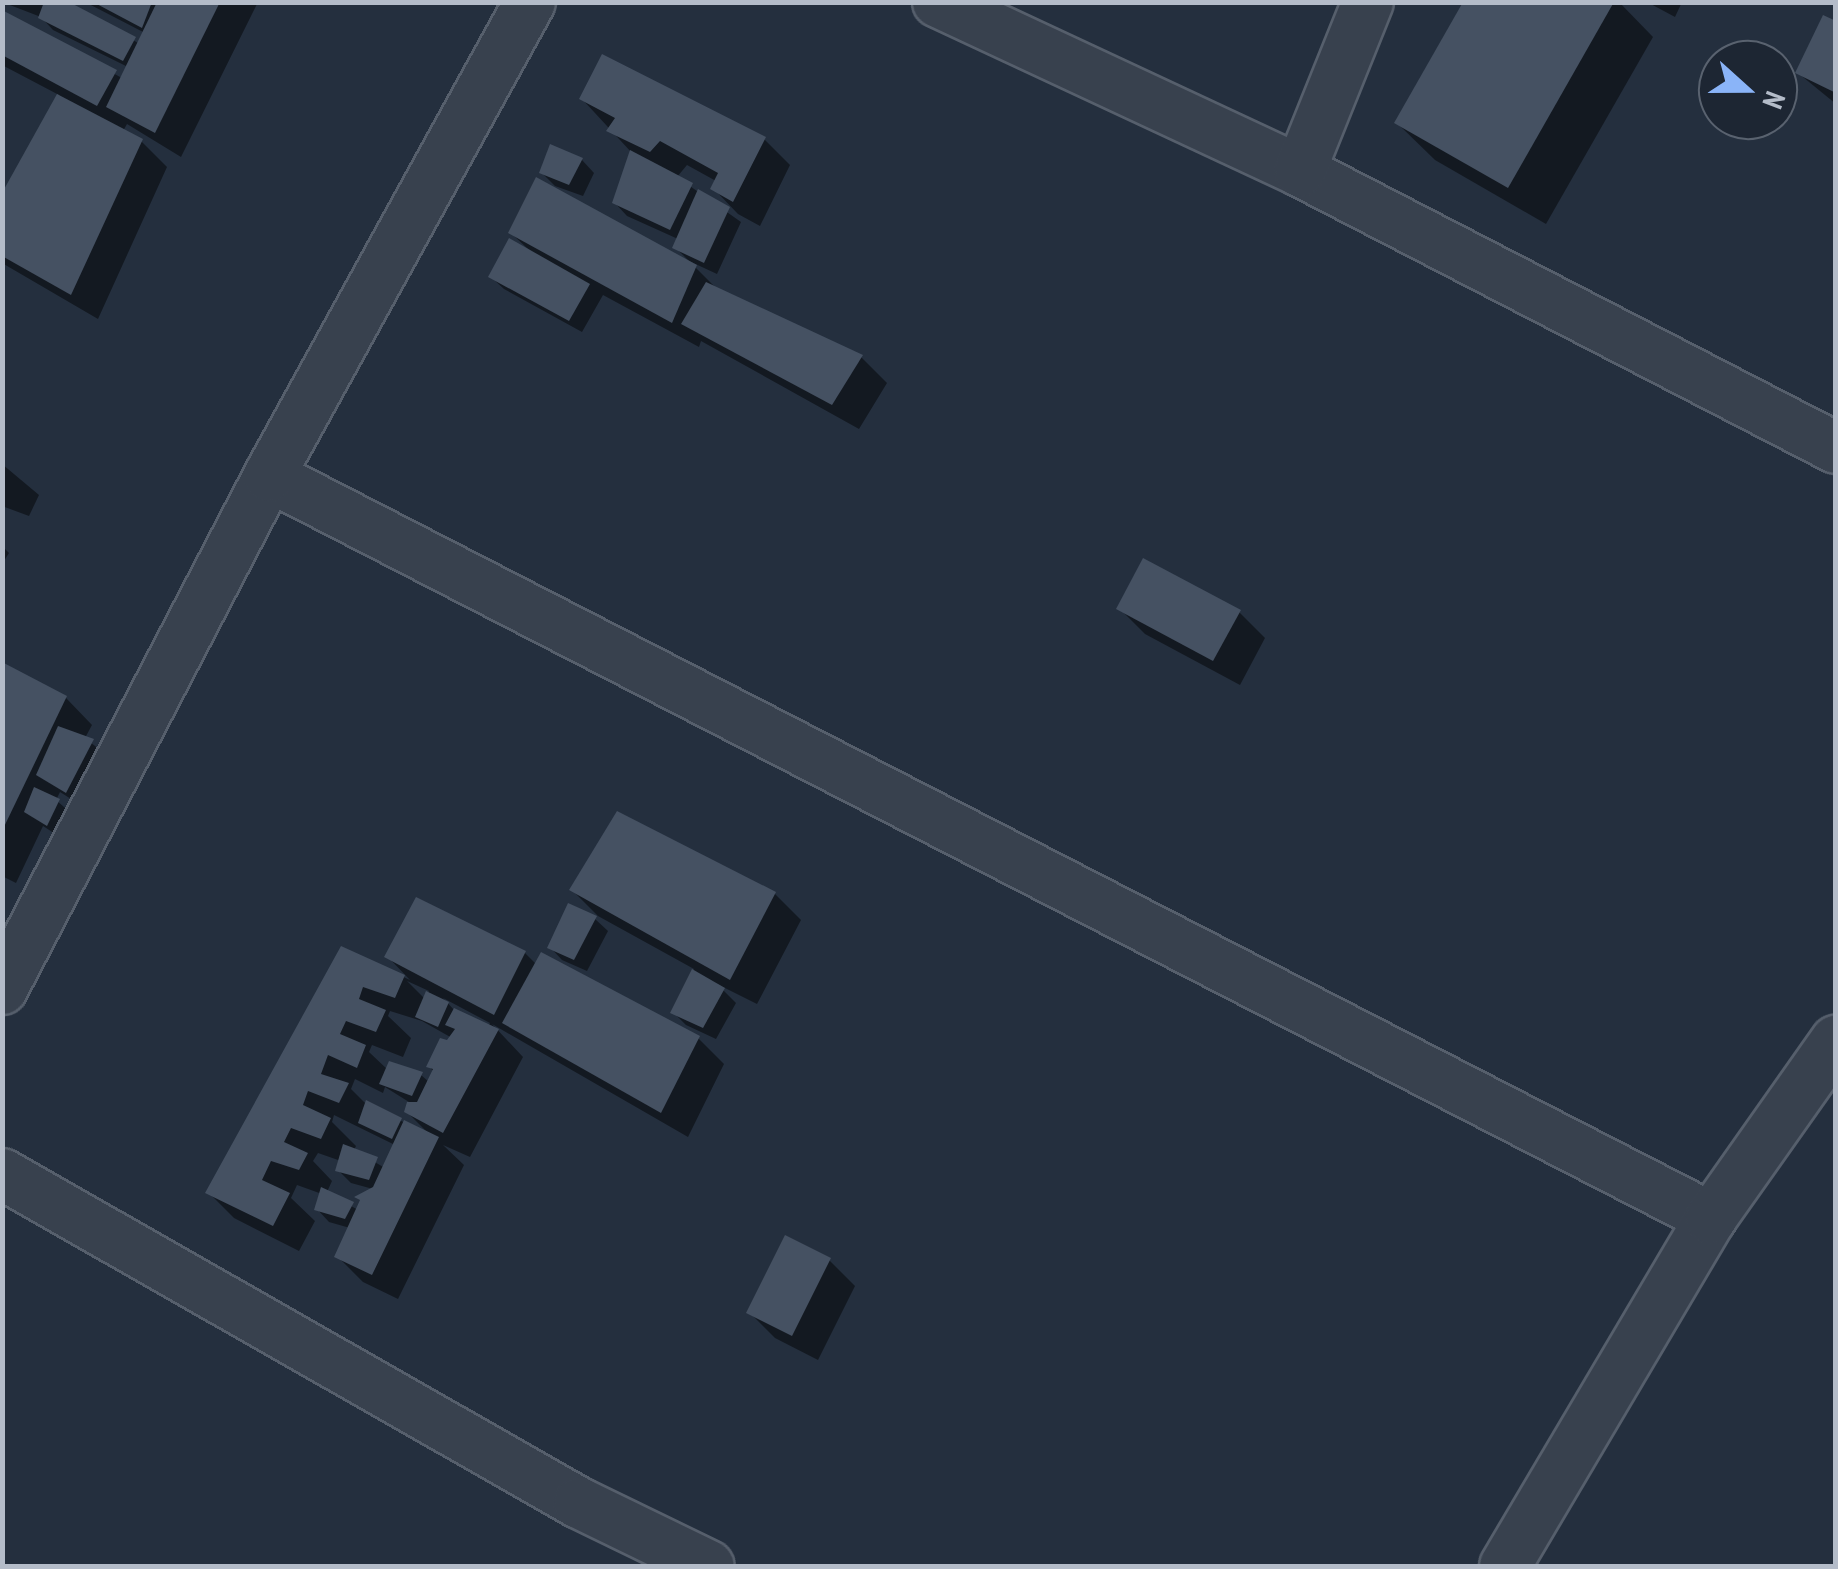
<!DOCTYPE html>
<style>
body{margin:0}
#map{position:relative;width:1838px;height:1569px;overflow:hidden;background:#242f3e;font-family:"PT Sans Narrow",sans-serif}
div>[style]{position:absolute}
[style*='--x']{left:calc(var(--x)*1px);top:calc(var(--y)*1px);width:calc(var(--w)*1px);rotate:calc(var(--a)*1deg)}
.shadow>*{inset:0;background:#0007}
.building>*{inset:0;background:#455162}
.roads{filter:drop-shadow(2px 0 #565f6c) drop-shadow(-2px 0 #565f6c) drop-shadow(0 2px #565f6c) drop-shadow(0 -2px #565f6c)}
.street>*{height:50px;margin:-25px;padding:0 25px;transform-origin:25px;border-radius:25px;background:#38414e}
span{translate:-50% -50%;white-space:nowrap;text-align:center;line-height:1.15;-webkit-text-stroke:8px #1d2633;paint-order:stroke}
.frame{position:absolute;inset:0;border:5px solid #b4bcc9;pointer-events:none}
.north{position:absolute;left:1698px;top:40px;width:100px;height:100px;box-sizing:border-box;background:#1d2633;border:2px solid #59626f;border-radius:50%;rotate:111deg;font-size:28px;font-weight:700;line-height:40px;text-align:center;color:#b4bcc9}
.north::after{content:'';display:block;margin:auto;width:35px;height:45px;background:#8ab4f8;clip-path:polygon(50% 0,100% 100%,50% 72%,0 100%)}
</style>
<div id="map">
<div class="shadow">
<i style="clip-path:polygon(2px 2px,64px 2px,140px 44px,145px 33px,85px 2px,258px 2px,181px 157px,127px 124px,123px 131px,141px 141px,167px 167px,98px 319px,2px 263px,2px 199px,59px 95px,2px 65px,2px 13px,122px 78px,128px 67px,53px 30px,41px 17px)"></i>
<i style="clip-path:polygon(1466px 2px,1619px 2px,1653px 37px,1546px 224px,1435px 160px,1397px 123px)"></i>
<i style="clip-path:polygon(1647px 2px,1682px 2px,1675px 17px)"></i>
<i style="clip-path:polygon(1836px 24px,1836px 104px,1798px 73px)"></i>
<i style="clip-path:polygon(582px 99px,764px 139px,790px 165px,760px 226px,738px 214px,713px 188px,716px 181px,687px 165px,677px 177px,741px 222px,717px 274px,689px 261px,719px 291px,861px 357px,887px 383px,859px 429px,701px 341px,699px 347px,603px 295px,582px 332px,504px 289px,491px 277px,529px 250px,511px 233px,691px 263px,675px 247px,678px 239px,627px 216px,615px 203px,632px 153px)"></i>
<i style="clip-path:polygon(582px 160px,594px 173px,583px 196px,555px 186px,542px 173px)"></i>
<i style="clip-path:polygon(2px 464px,39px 495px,29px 516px,2px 506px)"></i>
<i style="clip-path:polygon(2px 546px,9px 553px,2px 564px)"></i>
<i style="clip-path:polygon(1119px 608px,1239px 612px,1265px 638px,1240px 685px,1145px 634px)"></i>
<i style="clip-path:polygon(2px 665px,66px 698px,92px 725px,85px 738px,105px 754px,79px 804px,60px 792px,56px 800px,72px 814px,60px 837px,43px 826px,16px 883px,2px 876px)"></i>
<i style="clip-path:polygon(572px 890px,775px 894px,801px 920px,757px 1004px,717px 984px,736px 1003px,716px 1039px,686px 1025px,674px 1013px,694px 969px,598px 916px)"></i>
<i style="clip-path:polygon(595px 919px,608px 931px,587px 971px,562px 960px,550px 947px)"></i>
<i style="clip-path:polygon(evenodd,342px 949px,410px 980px,387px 956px,525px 953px,537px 965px,698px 1038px,724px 1064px,688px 1137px,492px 1024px,523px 1057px,470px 1157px,443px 1145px,464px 1165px,398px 1299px,363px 1282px,337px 1256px,350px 1228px,329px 1222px,317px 1209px,322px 1194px,297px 1185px,291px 1198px,315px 1221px,299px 1251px,234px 1218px,208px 1192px,342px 949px,407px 981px,429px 991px,425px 999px,407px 981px,342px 949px,443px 998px,490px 1023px,488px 1027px,455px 1011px,443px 998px,342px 949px,390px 1011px,422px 1021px,452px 1038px,429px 1066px,434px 1072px,429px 1082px,421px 1075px,388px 1070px,369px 1052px,372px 1045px,403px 1057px,411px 1038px,388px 1016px,390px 1011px,342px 949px,355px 1079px,383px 1093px,385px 1087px,409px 1102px,407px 1112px,429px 1134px,367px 1105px,351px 1089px,355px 1079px,342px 949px,334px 1115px,395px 1145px,385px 1168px,354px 1150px,356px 1146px,332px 1122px,334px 1115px,342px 949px,318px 1153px,341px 1161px,338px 1170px,351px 1183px,373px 1189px,358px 1210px,327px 1192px,332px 1181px,313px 1161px,318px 1153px)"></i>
<i style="clip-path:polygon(829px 1260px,855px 1286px,818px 1360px,775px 1338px,749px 1312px)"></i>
</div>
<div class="building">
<i style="clip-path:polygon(44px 2px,69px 2px,136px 37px,123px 61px,38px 18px)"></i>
<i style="clip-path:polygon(93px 2px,152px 2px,142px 28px)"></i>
<i style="clip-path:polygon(157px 2px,220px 2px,155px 133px,106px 107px)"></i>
<i style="clip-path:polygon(1463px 2px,1614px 2px,1508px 188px,1394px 123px)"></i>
<i style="clip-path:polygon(2px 10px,117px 70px,97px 106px,2px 55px)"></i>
<i style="clip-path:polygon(1823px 15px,1836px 21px,1836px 93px,1795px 73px)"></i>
<i style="clip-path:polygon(602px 54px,766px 137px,733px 202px,710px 189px,718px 173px,660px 141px,650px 152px,606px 131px,615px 118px,579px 99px)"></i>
<i style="clip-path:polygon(57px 94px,143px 139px,71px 295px,2px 256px,2px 193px)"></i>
<i style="clip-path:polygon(550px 144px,583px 158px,569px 185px,539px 173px)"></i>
<i style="clip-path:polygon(630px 150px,693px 183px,670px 230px,612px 203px)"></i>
<i style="clip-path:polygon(536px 177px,697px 265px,672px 323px,508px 233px)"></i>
<i style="clip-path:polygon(698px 189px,730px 207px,704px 263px,672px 248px)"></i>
<i style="clip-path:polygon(509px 238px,590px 284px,569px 321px,488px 277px)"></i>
<i style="clip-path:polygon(706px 282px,863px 355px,832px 405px,681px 324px)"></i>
<i style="clip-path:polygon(1143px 558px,1241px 610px,1213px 661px,1116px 609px)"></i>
<i style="clip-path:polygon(2px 662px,67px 696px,2px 831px)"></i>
<i style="clip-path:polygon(58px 726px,94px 739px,66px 793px,36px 775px)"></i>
<i style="clip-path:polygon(34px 787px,60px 799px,47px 826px,24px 812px)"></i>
<i style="clip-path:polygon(617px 811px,776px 892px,730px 980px,569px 890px)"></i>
<i style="clip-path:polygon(416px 897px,526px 951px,494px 1015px,384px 957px)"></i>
<i style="clip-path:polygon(568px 903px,597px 916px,574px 960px,547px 948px)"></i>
<i style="clip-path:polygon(341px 946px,405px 975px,395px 998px,363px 987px,359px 999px,386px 1010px,376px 1032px,346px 1021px,340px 1034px,366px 1045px,357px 1068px,328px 1055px,321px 1074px,349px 1083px,339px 1103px,308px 1091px,303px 1105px,331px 1118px,321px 1139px,291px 1128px,284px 1142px,308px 1153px,299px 1170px,271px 1161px,262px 1180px,290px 1193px,273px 1226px,205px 1193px)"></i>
<i style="clip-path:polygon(541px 952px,700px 1036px,661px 1113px,502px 1023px)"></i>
<i style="clip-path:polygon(692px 969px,725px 988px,703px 1028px,670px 1013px)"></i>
<i style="clip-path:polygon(426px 991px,449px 1002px,438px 1027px,415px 1017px)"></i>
<i style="clip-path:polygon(454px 1008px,499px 1029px,443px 1133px,404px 1112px,407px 1102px,417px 1102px,433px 1069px,426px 1067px,440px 1038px,447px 1040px,455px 1029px,445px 1025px)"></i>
<i style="clip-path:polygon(389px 1061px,423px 1072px,412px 1096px,379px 1084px)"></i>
<i style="clip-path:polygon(366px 1100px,402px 1118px,392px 1139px,358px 1123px)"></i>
<i style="clip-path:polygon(404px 1120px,439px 1137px,372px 1275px,334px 1257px,360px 1200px,354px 1197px,373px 1187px)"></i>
<i style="clip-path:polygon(343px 1144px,378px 1157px,369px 1180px,335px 1171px)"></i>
<i style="clip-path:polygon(321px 1187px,354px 1202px,345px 1219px,314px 1210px)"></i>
<i style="clip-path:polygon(785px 1235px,831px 1258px,792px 1336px,746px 1313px)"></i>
</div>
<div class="roads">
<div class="street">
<i style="--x:938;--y:2;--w:400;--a:25"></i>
<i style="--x:1300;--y:171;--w:603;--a:27.33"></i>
<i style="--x:1300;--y:171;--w:182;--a:-68.1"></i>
<i style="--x:269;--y:476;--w:1622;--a:27.23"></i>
<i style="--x:2;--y:989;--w:578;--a:-62.5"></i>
<i style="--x:269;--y:476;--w:541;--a:-61.16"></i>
<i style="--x:2;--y:1174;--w:664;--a:29.69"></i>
<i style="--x:579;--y:1503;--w:144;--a:25.9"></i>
<i style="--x:1505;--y:1566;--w:404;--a:-59.4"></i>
<i style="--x:1711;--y:1218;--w:217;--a:-54.8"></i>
</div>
</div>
<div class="frame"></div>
<div class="north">N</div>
</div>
